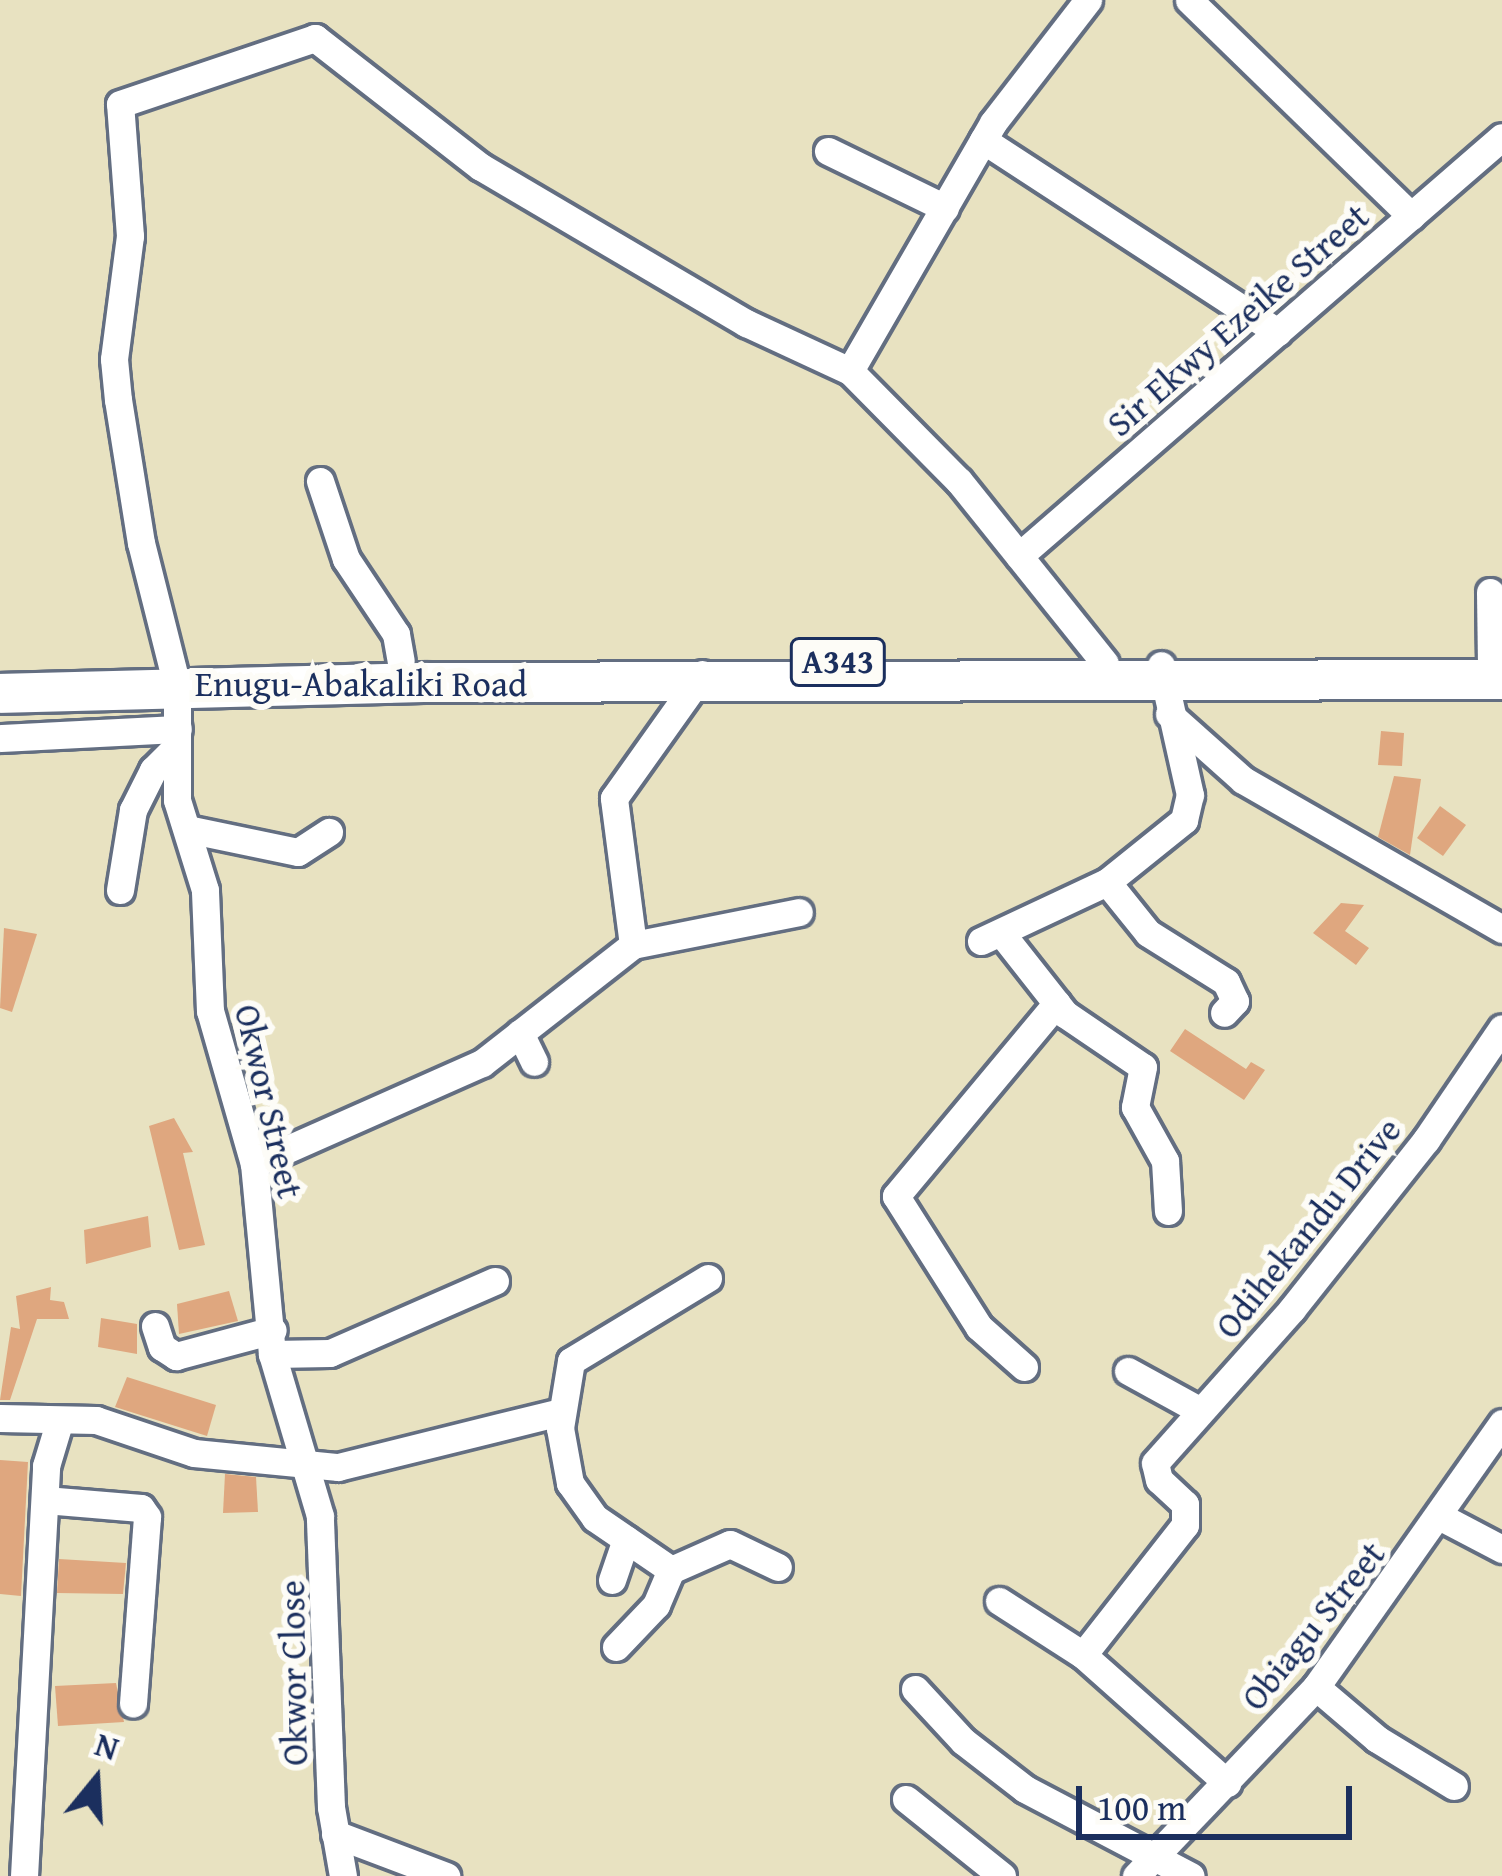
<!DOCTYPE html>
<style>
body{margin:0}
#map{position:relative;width:1502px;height:1876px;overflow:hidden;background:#e8e2c1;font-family:"Gentium Book Plus",serif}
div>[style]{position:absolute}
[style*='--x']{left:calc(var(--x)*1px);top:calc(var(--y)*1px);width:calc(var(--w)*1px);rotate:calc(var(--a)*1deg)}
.building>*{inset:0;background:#dfa77f}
.roads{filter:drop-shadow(3px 0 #636e81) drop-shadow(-3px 0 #636e81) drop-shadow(0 3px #636e81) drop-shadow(0 -3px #636e81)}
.minor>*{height:27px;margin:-13.5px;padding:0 13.5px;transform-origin:13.5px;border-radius:13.5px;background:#fff}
.highway>*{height:39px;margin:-19.5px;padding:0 19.5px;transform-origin:19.5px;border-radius:19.5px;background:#fff}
span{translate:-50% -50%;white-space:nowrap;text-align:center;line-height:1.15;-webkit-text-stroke:12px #fdfcf7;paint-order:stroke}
.shield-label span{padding:3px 9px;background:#fdfcf7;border:3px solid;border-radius:9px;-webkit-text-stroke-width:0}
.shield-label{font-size:33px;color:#1b2f5e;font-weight:700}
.street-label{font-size:36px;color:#1b2f5e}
.north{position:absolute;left:36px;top:1720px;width:120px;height:120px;-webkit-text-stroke:9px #fdfcf7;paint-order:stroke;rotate:18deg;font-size:33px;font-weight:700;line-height:48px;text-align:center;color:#1b2f5e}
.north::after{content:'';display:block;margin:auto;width:42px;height:54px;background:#1b2f5e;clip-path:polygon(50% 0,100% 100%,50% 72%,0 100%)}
.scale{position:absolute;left:1076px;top:1786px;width:276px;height:54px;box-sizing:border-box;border:6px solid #1b2f5e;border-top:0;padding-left:15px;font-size:36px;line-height:42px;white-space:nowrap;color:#1b2f5e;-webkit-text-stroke:9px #fdfcf7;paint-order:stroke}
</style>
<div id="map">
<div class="building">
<i style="clip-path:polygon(1381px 731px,1404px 733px,1402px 766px,1378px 765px)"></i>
<i style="clip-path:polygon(1394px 776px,1421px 779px,1410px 855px,1378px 837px)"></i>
<i style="clip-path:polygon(1440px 806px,1466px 825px,1443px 856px,1417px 838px)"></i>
<i style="clip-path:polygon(1341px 903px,1364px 905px,1345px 931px,1369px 948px,1356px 965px,1313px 933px)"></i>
<i style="clip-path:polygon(4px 928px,37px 934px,12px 1012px,0 1008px)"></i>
<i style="clip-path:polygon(1185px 1029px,1246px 1069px,1251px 1062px,1265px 1070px,1244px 1100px,1170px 1051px)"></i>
<i style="clip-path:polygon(174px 1118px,193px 1152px,183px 1153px,205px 1245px,179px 1250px,149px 1126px)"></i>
<i style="clip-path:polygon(148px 1216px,151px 1247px,86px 1264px,84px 1230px)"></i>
<i style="clip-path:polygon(51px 1287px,50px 1300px,64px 1302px,69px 1319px,37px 1319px,10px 1400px,0 1400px,11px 1327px,20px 1329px,16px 1296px)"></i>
<i style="clip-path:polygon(229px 1291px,238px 1321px,179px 1334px,177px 1304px)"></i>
<i style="clip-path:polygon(101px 1318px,137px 1324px,137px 1354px,98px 1347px)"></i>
<i style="clip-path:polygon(127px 1377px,216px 1405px,207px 1436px,115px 1407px)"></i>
<i style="clip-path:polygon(0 1460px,28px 1462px,21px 1596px,0 1594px)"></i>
<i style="clip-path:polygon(225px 1474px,256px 1477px,258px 1512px,223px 1513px)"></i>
<i style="clip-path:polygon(59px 1559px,126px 1563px,123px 1594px,57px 1593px)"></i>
<i style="clip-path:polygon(116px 1683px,124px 1722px,58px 1726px,55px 1686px)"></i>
</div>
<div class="roads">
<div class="minor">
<i style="--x:1088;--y:0;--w:155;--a:127.7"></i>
<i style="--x:993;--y:123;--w:286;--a:120"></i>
<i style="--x:850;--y:371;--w:155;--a:45.3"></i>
<i style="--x:959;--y:481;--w:233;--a:51.3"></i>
<i style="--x:1189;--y:0;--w:310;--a:44.2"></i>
<i style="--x:983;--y:140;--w:352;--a:33.1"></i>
<i style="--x:828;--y:151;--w:130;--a:26"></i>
<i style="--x:320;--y:481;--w:82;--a:71.6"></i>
<i style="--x:346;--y:559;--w:90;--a:56.3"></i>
<i style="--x:396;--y:634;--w:27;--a:80"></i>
<i style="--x:1019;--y:556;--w:639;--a:-40.94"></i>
<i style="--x:1490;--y:592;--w:72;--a:89.2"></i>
<i style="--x:1169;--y:714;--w:99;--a:41.7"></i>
<i style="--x:1243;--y:780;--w:299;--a:29.9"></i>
<i style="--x:0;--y:738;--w:178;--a:-2.9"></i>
<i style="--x:187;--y:829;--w:113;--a:11.7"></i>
<i style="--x:298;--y:852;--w:37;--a:-33"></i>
<i style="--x:1107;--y:882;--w:65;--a:51.2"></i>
<i style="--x:1148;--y:933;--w:92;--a:32.1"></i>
<i style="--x:1226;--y:982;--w:21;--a:65"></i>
<i style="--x:1235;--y:1001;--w:16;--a:133"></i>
<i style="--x:120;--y:890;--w:81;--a:-80.8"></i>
<i style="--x:133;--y:810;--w:45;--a:-63.4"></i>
<i style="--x:153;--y:770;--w:34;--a:-45"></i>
<i style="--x:1002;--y:934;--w:102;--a:51.8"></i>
<i style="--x:1065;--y:1014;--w:94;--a:34.2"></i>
<i style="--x:1143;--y:1067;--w:41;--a:101.3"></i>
<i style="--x:1135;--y:1107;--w:62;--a:60.9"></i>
<i style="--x:1165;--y:1161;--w:50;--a:86.6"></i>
<i style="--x:981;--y:941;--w:139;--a:-25.1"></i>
<i style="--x:1107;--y:882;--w:99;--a:-38.8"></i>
<i style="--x:1184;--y:820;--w:26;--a:-77"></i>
<i style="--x:1190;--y:795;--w:133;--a:-102.6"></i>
<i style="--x:633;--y:945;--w:148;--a:-97.4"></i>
<i style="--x:614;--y:798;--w:152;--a:-54.6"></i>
<i style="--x:520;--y:1033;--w:32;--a:64"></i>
<i style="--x:254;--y:1164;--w:249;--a:-23.9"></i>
<i style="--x:482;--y:1063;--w:192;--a:-38"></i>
<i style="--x:633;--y:945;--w:169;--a:-11.2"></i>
<i style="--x:708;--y:1278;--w:160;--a:148.8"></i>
<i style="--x:571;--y:1361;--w:68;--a:99.3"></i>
<i style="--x:560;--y:1428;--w:56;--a:79.7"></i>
<i style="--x:570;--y:1483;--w:43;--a:54.5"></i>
<i style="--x:595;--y:1518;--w:92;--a:34.4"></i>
<i style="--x:671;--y:1570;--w:64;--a:-23.8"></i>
<i style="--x:730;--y:1544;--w:53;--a:25.6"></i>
<i style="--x:155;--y:1326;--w:22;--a:72"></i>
<i style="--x:162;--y:1347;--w:17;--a:33"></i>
<i style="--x:176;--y:1356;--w:100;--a:-15"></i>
<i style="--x:272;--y:1354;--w:58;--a:-1"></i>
<i style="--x:330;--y:1353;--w:180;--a:-23.6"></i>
<i style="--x:1024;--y:1367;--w:60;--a:-138.4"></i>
<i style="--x:979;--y:1327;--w:155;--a:-122.4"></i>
<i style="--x:896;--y:1196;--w:251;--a:-50.2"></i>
<i style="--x:1128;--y:1371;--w:81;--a:28.8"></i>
<i style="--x:0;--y:1418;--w:96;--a:1.2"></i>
<i style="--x:96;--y:1420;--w:103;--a:18.6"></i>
<i style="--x:194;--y:1453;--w:145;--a:5.6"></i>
<i style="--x:338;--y:1467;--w:229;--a:-13.9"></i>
<i style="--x:45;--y:1500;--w:96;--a:4.8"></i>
<i style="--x:141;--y:1508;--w:11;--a:56"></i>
<i style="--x:147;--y:1517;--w:187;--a:94.3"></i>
<i style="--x:1441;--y:1517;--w:69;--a:27.7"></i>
<i style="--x:612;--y:1580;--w:43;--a:-71.1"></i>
<i style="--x:999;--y:1601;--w:100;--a:32.7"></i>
<i style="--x:1083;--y:1655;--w:193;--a:41.6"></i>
<i style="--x:616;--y:1647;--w:58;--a:-46.4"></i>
<i style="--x:656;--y:1605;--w:38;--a:-67"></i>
<i style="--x:1083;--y:1655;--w:165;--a:-51.9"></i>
<i style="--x:1185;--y:1525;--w:21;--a:-90"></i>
<i style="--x:1185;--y:1504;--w:35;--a:-137"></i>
<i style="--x:1159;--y:1480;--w:17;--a:-103"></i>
<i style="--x:1155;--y:1463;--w:206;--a:-48.3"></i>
<i style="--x:1292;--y:1309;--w:216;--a:-51.6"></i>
<i style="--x:1426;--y:1140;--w:135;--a:-55.8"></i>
<i style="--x:1316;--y:1687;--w:80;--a:40.4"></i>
<i style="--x:1377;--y:1739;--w:90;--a:31.4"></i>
<i style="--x:915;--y:1689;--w:71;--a:47.3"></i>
<i style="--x:963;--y:1741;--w:78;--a:37.7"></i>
<i style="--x:1025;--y:1789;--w:187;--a:27.7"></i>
<i style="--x:906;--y:1799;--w:123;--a:38.7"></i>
<i style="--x:335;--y:1834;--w:119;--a:20.7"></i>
<i style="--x:24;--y:1876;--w:411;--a:-86.9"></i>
<i style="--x:46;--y:1466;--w:45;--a:-73.2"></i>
<i style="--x:343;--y:1876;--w:70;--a:-99.9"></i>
<i style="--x:331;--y:1807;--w:291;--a:-92.2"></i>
<i style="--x:320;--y:1516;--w:169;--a:-106.5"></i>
<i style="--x:272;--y:1354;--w:191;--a:-95.4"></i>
<i style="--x:254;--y:1164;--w:159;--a:-106"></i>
<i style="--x:210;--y:1011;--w:121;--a:-92.4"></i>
<i style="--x:205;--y:890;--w:94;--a:-107.3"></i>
<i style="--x:177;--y:800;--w:114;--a:-90"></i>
<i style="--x:177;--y:686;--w:147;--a:-104.1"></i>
<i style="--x:141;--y:543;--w:145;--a:-99.1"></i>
<i style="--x:118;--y:400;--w:41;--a:-95.6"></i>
<i style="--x:114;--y:359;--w:124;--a:-82.6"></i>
<i style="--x:130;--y:236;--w:132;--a:-94.3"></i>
<i style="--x:120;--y:104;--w:206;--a:-18.7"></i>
<i style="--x:315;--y:38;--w:210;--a:37.9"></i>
<i style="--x:481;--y:167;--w:308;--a:30.5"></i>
<i style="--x:746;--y:323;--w:115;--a:24.8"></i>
<i style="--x:1136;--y:1876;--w:261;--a:-46.4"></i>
<i style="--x:1316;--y:1687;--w:323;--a:-54.8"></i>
</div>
<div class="highway">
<i style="--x:0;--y:693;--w:423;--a:-1.5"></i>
<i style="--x:423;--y:682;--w:1079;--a:-0.16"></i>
</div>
</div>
<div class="shield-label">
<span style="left:838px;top:662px">A343</span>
</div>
<div class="street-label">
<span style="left:1237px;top:319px;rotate:-41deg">Sir Ekwy Ezeike Street</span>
<span style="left:361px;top:683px">Enugu-Abakaliki Road</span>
<span style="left:270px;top:1101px;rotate:77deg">Okwor Street</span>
<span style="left:1307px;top:1227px;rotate:-51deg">Odihekandu Drive</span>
<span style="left:1312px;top:1625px;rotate:-51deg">Obiagu Street</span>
<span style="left:292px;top:1673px;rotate:-91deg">Okwor Close</span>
</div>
<div class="north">N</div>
<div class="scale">100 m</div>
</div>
